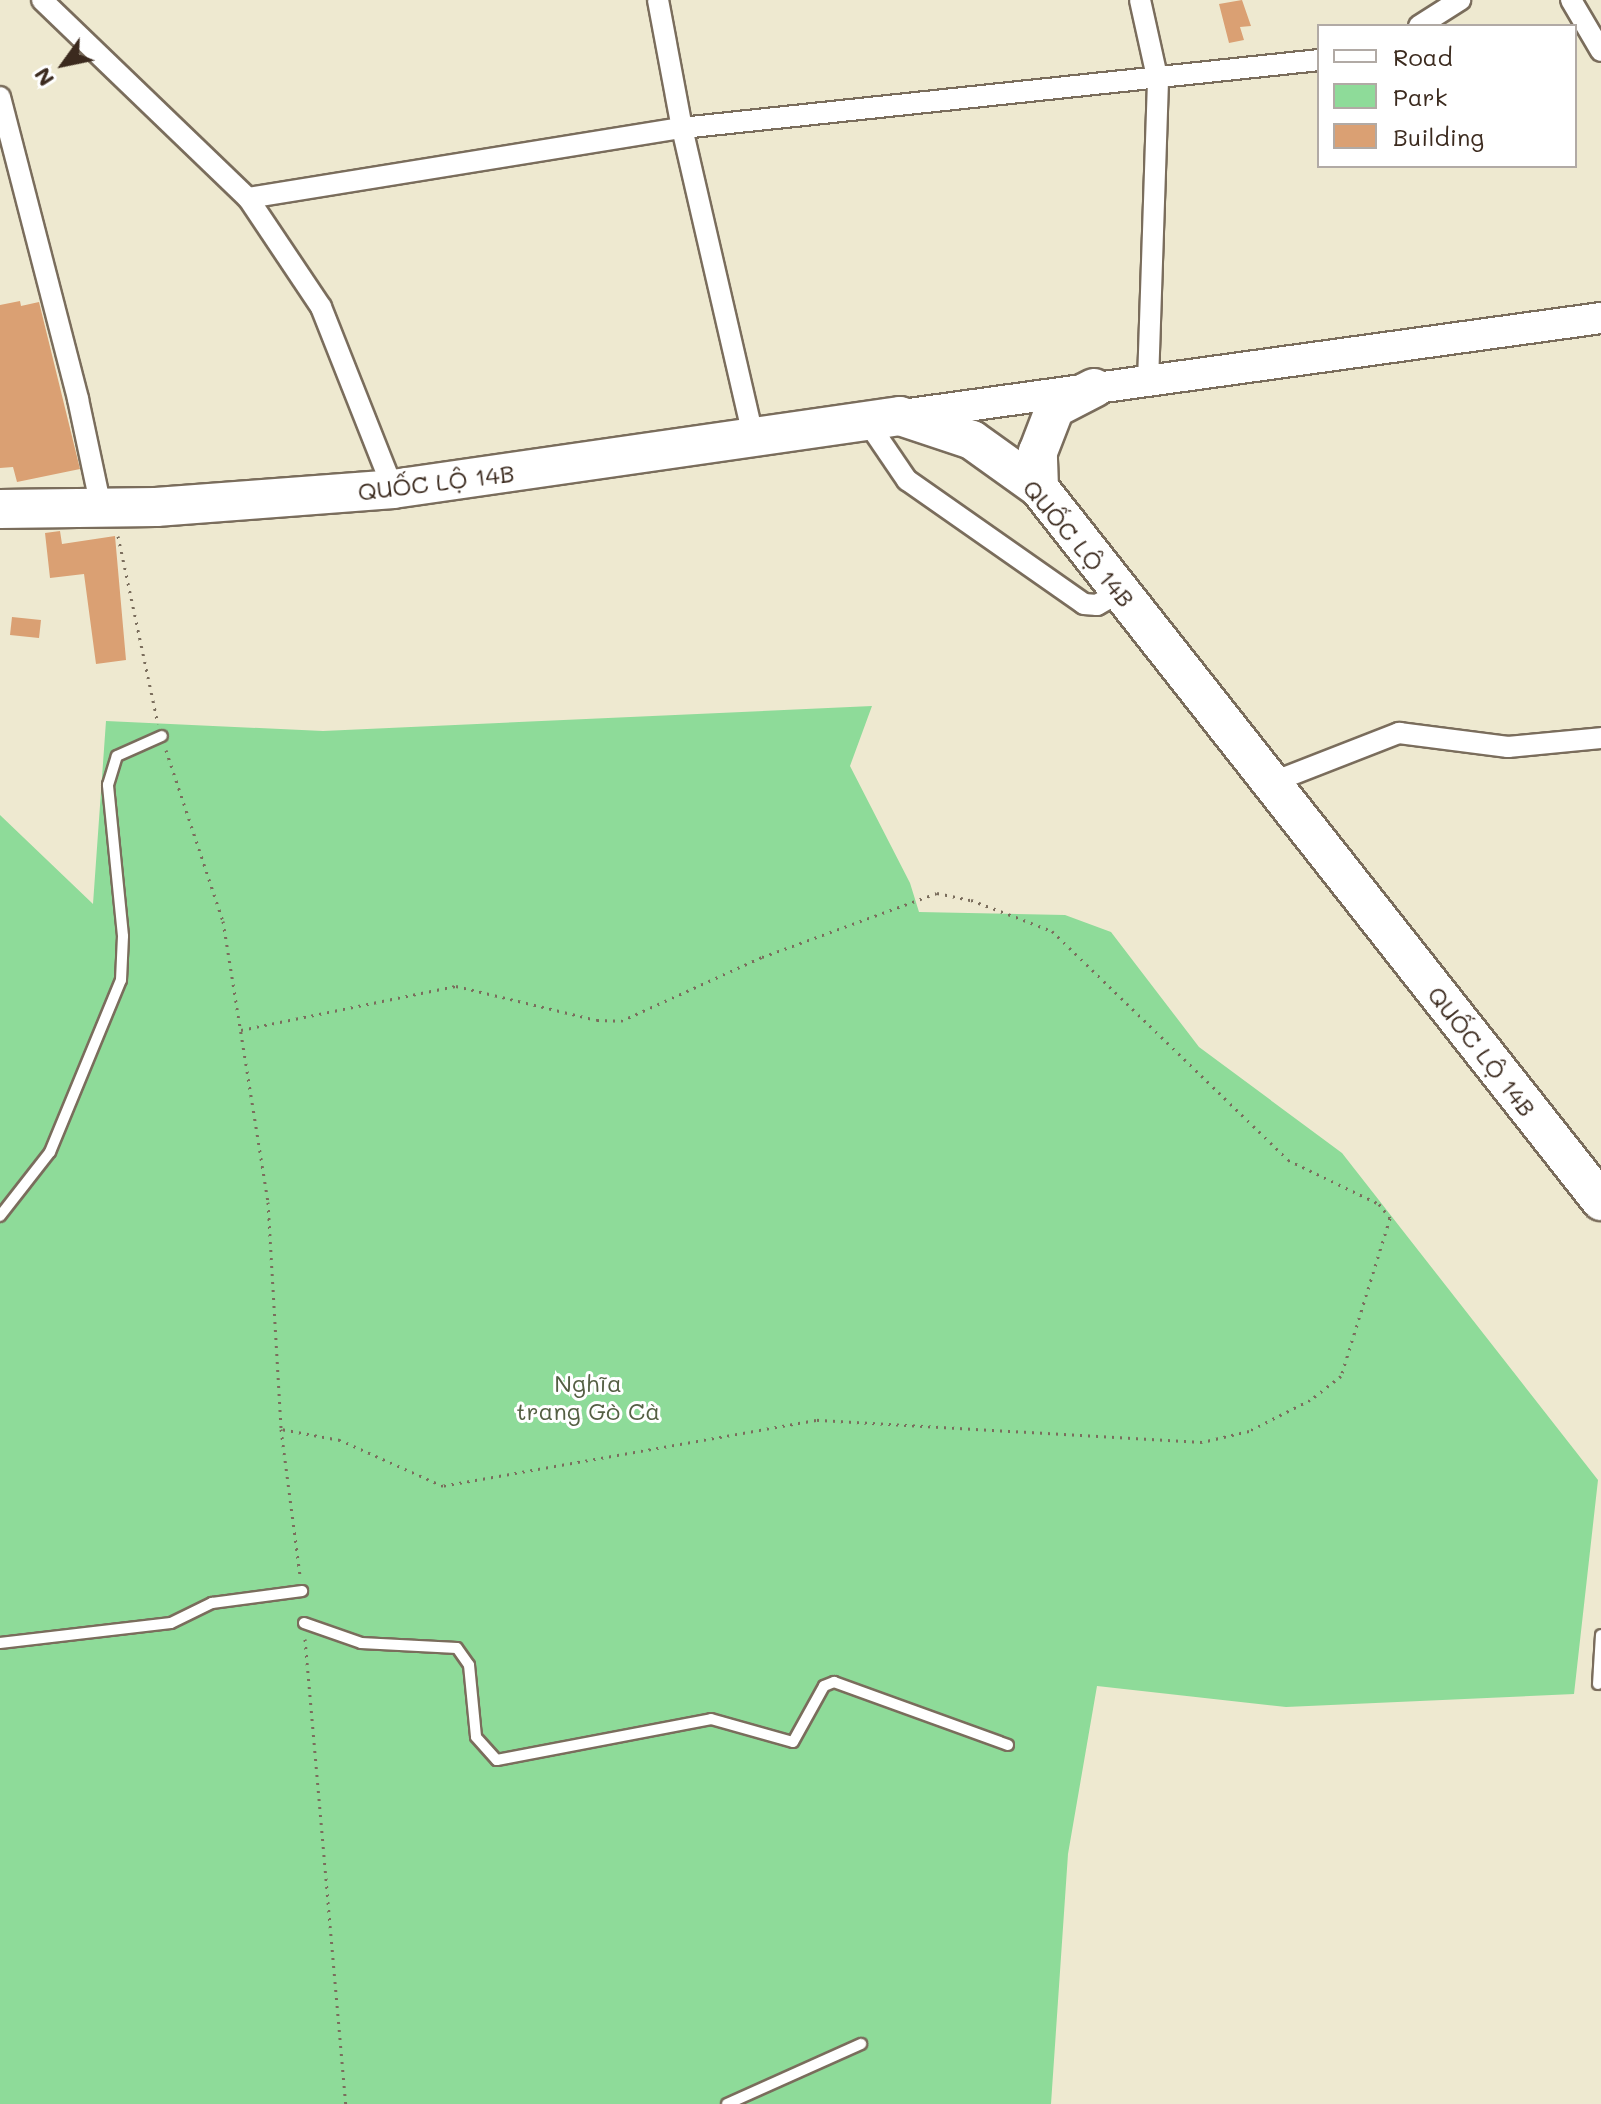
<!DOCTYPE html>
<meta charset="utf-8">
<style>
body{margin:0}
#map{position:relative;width:1601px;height:2104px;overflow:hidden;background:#eee9d0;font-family:Mali,sans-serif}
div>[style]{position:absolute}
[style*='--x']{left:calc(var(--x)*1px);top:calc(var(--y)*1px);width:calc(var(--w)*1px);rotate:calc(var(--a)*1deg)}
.green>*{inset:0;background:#8edb99}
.building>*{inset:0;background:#daa073}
.path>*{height:3px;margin-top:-1.5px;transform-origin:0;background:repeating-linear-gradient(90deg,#7a6d5c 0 2px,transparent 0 8px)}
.roads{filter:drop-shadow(2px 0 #7a6d5c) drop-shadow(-2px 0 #7a6d5c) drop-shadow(0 2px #7a6d5c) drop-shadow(0 -2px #7a6d5c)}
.lane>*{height:10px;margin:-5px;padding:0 5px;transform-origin:5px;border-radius:5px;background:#fff}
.street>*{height:20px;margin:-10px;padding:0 10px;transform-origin:10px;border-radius:10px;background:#fff}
.secondary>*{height:30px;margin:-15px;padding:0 15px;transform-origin:15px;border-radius:15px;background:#fff}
.highway>*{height:38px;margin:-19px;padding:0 19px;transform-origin:19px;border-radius:19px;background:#fff}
span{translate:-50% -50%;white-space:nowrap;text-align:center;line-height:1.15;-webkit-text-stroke:6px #fff;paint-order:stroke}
.street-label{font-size:24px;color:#3b2a1e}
.park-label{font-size:24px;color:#545f43}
.legend{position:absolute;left:1317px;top:24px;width:260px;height:144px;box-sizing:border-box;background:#fff;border:2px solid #b1aaa5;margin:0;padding:10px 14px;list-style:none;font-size:24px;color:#3b2a1e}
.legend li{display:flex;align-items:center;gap:16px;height:40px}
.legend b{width:40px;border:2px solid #b1aaa5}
.north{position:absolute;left:24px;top:24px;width:80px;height:80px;-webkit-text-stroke:6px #fff;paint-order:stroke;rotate:237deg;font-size:22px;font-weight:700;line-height:32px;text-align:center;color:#3b2a1e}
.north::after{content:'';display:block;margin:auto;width:28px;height:36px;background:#3b2a1e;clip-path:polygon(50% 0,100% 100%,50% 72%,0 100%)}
</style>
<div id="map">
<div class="green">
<i style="clip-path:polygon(872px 706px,850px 766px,910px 883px,919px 912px,1065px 915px,1111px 932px,1199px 1047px,1342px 1153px,1598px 1480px,1574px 1694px,1286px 1707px,1097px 1686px,1068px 1854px,1051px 2104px,0 2104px,0 815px,93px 904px,106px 721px,323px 731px)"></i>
</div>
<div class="building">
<i style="clip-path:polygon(1242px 0,1251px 26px,1240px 27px,1244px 40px,1229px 43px,1219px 4px)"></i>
<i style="clip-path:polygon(20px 301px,21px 306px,39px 302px,80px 469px,17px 482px,13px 467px,0 468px,0 305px)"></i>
<i style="clip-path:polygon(60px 531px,62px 544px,115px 536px,126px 660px,96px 664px,84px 574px,50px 578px,45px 533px)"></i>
<i style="clip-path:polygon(12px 617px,41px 620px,39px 638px,10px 635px)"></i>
</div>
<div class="path">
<i style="--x:118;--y:536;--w:192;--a:78"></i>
<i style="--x:166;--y:750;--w:180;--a:71.6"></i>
<i style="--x:223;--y:921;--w:285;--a:80.9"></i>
<i style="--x:268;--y:1202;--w:227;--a:86.7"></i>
<i style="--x:281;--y:1429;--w:148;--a:82.6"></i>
<i style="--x:241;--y:1030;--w:219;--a:-11.6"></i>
<i style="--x:456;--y:986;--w:145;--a:13.6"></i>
<i style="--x:597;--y:1020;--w:24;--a:2"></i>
<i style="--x:621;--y:1021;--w:155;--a:-24.4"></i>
<i style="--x:762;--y:957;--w:186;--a:-20.1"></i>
<i style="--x:937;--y:893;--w:35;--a:12"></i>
<i style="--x:971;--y:900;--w:87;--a:20.9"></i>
<i style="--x:1052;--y:931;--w:329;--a:44.1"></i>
<i style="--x:1288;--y:1160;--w:101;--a:25.8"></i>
<i style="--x:1379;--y:1204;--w:18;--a:52"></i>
<i style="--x:1390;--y:1218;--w:165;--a:107.2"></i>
<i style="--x:1341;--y:1376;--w:39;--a:142"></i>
<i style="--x:1310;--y:1400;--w:68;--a:153.1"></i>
<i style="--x:1249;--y:1431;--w:48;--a:166.8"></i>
<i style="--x:1202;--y:1442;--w:387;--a:-176.7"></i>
<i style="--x:816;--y:1420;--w:379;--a:170"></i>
<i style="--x:443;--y:1486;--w:113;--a:-155.9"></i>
<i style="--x:340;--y:1440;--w:60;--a:-169.4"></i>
<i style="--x:305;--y:1639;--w:467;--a:85"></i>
</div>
<div class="roads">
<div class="lane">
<i style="--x:0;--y:1216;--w:81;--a:-52"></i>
<i style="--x:50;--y:1152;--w:186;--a:-67.6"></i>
<i style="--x:121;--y:980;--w:44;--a:-87.4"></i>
<i style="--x:123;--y:936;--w:152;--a:-95.7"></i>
<i style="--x:108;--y:785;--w:30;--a:-73"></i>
<i style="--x:117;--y:756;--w:49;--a:-24"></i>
<i style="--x:304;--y:1623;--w:60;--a:19.3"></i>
<i style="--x:361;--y:1643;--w:96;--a:3"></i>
<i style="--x:457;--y:1648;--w:21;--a:55"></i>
<i style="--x:469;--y:1665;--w:72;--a:84.4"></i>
<i style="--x:476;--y:1737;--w:31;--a:48"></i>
<i style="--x:497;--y:1760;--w:218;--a:-10.8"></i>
<i style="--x:711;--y:1719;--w:85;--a:15.7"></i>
<i style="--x:793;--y:1742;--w:64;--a:-61"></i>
<i style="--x:824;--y:1686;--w:11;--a:-22"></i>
<i style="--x:834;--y:1682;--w:185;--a:19.9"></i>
<i style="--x:0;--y:1643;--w:172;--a:-6.7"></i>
<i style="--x:171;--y:1623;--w:46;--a:-26"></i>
<i style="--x:212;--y:1603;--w:91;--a:-7.6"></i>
<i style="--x:1598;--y:1684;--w:49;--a:-86.5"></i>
<i style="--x:727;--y:2104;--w:147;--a:-24.1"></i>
</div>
<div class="street">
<i style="--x:42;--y:0;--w:286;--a:43.9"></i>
<i style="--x:248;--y:198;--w:131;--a:56.2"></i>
<i style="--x:321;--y:307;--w:196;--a:68.4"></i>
<i style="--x:658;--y:0;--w:130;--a:79.4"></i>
<i style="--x:682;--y:128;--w:321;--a:77"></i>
<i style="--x:1140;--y:0;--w:83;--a:77.5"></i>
<i style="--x:1158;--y:81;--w:300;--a:91.9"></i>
<i style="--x:1571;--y:0;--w:59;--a:59.5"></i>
<i style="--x:1419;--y:26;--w:49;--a:-32.4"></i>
<i style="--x:0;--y:97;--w:312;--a:75.5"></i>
<i style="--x:78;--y:399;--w:110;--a:78"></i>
<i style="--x:248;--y:198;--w:440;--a:-9.2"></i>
<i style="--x:682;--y:128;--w:641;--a:-6.09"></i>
<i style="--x:866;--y:420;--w:73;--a:55.7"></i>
<i style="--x:907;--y:480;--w:216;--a:35"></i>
<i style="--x:1084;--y:604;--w:13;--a:4"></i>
<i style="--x:1097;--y:605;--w:28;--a:-30"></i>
<i style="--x:1268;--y:784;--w:141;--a:-21.3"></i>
<i style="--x:1399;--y:733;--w:110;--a:7.3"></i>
<i style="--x:1508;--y:747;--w:93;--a:-5.5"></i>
</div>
<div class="secondary">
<i style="--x:902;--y:415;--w:706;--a:-7.9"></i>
</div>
<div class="highway">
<i style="--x:1039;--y:488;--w:36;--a:-92"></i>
<i style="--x:1038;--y:452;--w:47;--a:-68.9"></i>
<i style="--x:1055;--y:408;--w:44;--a:-27.1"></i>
<i style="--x:0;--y:509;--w:156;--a:-0.7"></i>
<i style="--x:156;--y:507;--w:238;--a:-4.3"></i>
<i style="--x:393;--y:489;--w:512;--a:-8.19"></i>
<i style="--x:900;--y:416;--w:76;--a:18.4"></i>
<i style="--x:972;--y:440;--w:82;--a:35.6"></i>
<i style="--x:1039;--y:488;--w:908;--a:51.75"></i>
</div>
</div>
<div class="street-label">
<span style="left:436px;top:482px;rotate:-7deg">QUỐC LỘ 14B</span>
<span style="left:1079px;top:543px;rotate:50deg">QUỐC LỘ 14B</span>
<span style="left:1482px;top:1051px;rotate:52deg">QUỐC LỘ 14B</span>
</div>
<div class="park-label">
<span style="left:588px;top:1397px">Nghĩa<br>trang Gò Cà</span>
</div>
<ul class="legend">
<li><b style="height:10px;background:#fff"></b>Road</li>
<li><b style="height:22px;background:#8edb99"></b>Park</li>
<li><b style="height:22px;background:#daa073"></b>Building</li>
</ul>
<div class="north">N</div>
</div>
